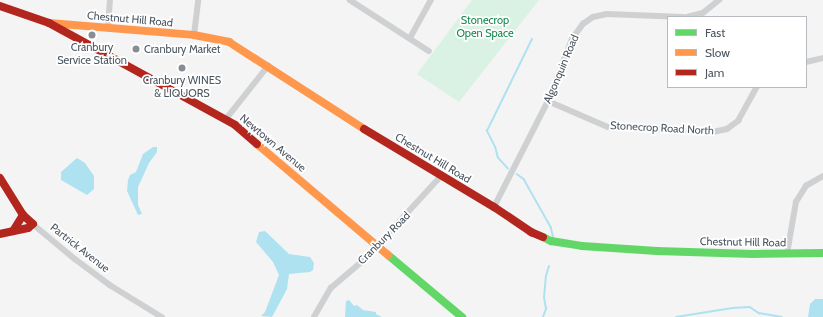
<!DOCTYPE html>
<style>
body{margin:0}
#map{position:relative;width:823px;height:317px;overflow:hidden;background:#f4f4f4;font-family:Cabin,sans-serif}
div>[style]{position:absolute}
[style*='--x']{left:calc(var(--x)*1px);top:calc(var(--y)*1px);width:calc(var(--w)*1px);rotate:calc(var(--a)*1deg)}
.green>*{inset:0;background:#d9f2e3}
.water>*{inset:0;background:#aee2f0}
.stream>*{height:1.5px;margin:-0.75px;padding:0 0.75px;transform-origin:0.75px;border-radius:0.75px;background:#aee2f0}
.street>*{height:5.5px;margin:-2.75px;padding:0 2.75px;transform-origin:2.75px;border-radius:2.75px;background:#ced0d2}
.fast>*{height:8px;margin:-4px;padding:0 4px;transform-origin:4px;border-radius:4px;background:#63d668}
.slow>*{height:8px;margin:-4px;padding:0 4px;transform-origin:4px;border-radius:4px;background:#ff974d}
.jam>*{height:8px;margin:-4px;padding:0 4px;transform-origin:4px;border-radius:4px;background:#b3261e}
.dots>*{width:11px;height:11px;translate:-50% -50%;box-sizing:border-box;border:2px solid #fff;border-radius:50%}
span{translate:-50% -50%;white-space:nowrap;text-align:center;line-height:1.15;-webkit-text-stroke:3.5px #fff;paint-order:stroke}
.street-label{font-size:11px;color:#4a5661}
.park-label{font-size:11px;color:#17864f}
.poi-label{font-size:11px;color:#4a5661}
.left{translate:0 -50%;text-align:left}
.legend{position:absolute;left:667px;top:16px;width:140px;height:72px;box-sizing:border-box;background:#fff;border:1px solid #b7bbc0;margin:0;padding:5px 7px;list-style:none;font-size:12px;color:#4a5661}
.legend li{display:flex;align-items:center;gap:8px;height:20px}
.legend b{width:20px;border:1px solid #b7bbc0}
</style>
<div id="map">
<div class="green">
<i style="clip-path:polygon(472px 0,539px 0,459px 102px,417px 74px)"></i>
</div>
<div class="water">
<i style="clip-path:polygon(153px 147px,157px 147px,157px 152px,149px 163px,138px 187px,138px 205px,142px 214px,138px 215px,127px 191px,128px 180px,130px 175px,136px 172px,143px 154px)"></i>
<i style="clip-path:polygon(77px 158px,85px 163px,94px 176px,94px 189px,87px 195px,61px 180px,61px 172px)"></i>
<i style="clip-path:polygon(265px 231px,289px 254px,310px 257px,314px 263px,313px 270px,310px 272px,289px 274px,287px 289px,272px 317px,261px 316px,265px 312px,279px 275px,273px 262px,256px 242px,259px 232px)"></i>
<i style="clip-path:polygon(815px 299px,823px 299px,823px 317px,808px 317px,810px 304px)"></i>
<i style="clip-path:polygon(349px 300px,354px 306px,357px 305px,363px 310px,376px 312px,376px 314px,382px 317px,345px 317px,346px 301px)"></i>
</div>
<div class="stream">
<i style="--x:508;--y:169;--w:15;--a:-132"></i>
<i style="--x:498;--y:158;--w:11;--a:-105"></i>
<i style="--x:495;--y:147;--w:18;--a:-117"></i>
<i style="--x:487;--y:131;--w:102;--a:-63.9"></i>
<i style="--x:517;--y:174;--w:9;--a:36"></i>
<i style="--x:524;--y:179;--w:10;--a:61"></i>
<i style="--x:529;--y:188;--w:45;--a:60.6"></i>
<i style="--x:551;--y:227;--w:12;--a:76"></i>
<i style="--x:543;--y:317;--w:9;--a:-69"></i>
<i style="--x:546;--y:309;--w:11;--a:-100"></i>
<i style="--x:544;--y:298;--w:22;--a:-85"></i>
<i style="--x:546;--y:276;--w:10;--a:-73"></i>
<i style="--x:676;--y:317;--w:57;--a:-9.1"></i>
<i style="--x:732;--y:308;--w:18;--a:-3"></i>
<i style="--x:750;--y:307;--w:11;--a:34"></i>
<i style="--x:759;--y:313;--w:23;--a:10"></i>
</div>
<div class="street">
<i style="--x:350;--y:0;--w:94;--a:32.8"></i>
<i style="--x:687;--y:17;--w:16;--a:-14"></i>
<i style="--x:703;--y:13;--w:21;--a:-39"></i>
<i style="--x:108;--y:28;--w:28;--a:-86"></i>
<i style="--x:194;--y:35;--w:35;--a:-83"></i>
<i style="--x:410;--y:38;--w:43;--a:-61.1"></i>
<i style="--x:806;--y:62;--w:17;--a:-13"></i>
<i style="--x:548;--y:101;--w:65;--a:23.4"></i>
<i style="--x:608;--y:127;--w:105;--a:2.7"></i>
<i style="--x:713;--y:132;--w:14;--a:-12"></i>
<i style="--x:727;--y:129;--w:14;--a:-36"></i>
<i style="--x:738;--y:121;--w:39;--a:-61"></i>
<i style="--x:226;--y:119;--w:68;--a:-51.6"></i>
<i style="--x:494;--y:207;--w:119;--a:-63"></i>
<i style="--x:548;--y:101;--w:66;--a:-68.8"></i>
<i style="--x:572;--y:39;--w:19;--a:-54"></i>
<i style="--x:583;--y:24;--w:12;--a:-35"></i>
<i style="--x:593;--y:17;--w:14;--a:-12"></i>
<i style="--x:607;--y:14;--w:76;--a:2.3"></i>
<i style="--x:33;--y:224;--w:55;--a:39.8"></i>
<i style="--x:75;--y:259;--w:44;--a:36.6"></i>
<i style="--x:110;--y:285;--w:61;--a:31.6"></i>
<i style="--x:787;--y:254;--w:53;--a:-80.2"></i>
<i style="--x:796;--y:202;--w:19;--a:-58"></i>
<i style="--x:806;--y:186;--w:20;--a:-30"></i>
<i style="--x:314;--y:317;--w:34;--a:-60"></i>
<i style="--x:331;--y:288;--w:45;--a:-40.5"></i>
<i style="--x:365;--y:259;--w:113;--a:-47.5"></i>
</div>
<div class="fast">
<i style="--x:543;--y:237;--w:9;--a:27"></i>
<i style="--x:551;--y:241;--w:31;--a:9"></i>
<i style="--x:582;--y:246;--w:75;--a:3.8"></i>
<i style="--x:657;--y:251;--w:96;--a:1.8"></i>
<i style="--x:753;--y:254;--w:70;--a:-0.8"></i>
<i style="--x:388;--y:255;--w:97;--a:40"></i>
</div>
<div class="slow">
<i style="--x:49;--y:23;--w:145;--a:4.7"></i>
<i style="--x:194;--y:35;--w:36;--a:11"></i>
<i style="--x:229;--y:42;--w:161;--a:32.8"></i>
<i style="--x:257;--y:144;--w:172;--a:40.3"></i>
</div>
<div class="jam">
<i style="--x:0;--y:6;--w:52;--a:19.1"></i>
<i style="--x:49;--y:23;--w:212;--a:28.7"></i>
<i style="--x:235;--y:125;--w:29;--a:41"></i>
<i style="--x:364;--y:129;--w:152;--a:31"></i>
<i style="--x:494;--y:207;--w:45;--a:34"></i>
<i style="--x:531;--y:232;--w:13;--a:23"></i>
<i style="--x:0;--y:178;--w:44;--a:58.1"></i>
<i style="--x:23;--y:215;--w:13;--a:42"></i>
<i style="--x:33;--y:224;--w:6;--a:141"></i>
<i style="--x:28;--y:228;--w:29;--a:168"></i>
<i style="--x:13;--y:231;--w:19;--a:-58"></i>
</div>
<div class="dots">
<i style="left:92px;top:35px;background:#868d94"></i>
<i style="left:136px;top:49px;background:#868d94"></i>
<i style="left:182px;top:68px;background:#868d94"></i>
</div>
<div class="street-label">
<span style="left:130px;top:19px;rotate:5deg">Chestnut Hill Road</span>
<span style="left:561px;top:69px;rotate:-67deg">Algonquin Road</span>
<span style="left:662px;top:128px;rotate:3deg">Stonecrop Road North</span>
<span style="left:273px;top:143px;rotate:40deg">Newtown Avenue</span>
<span style="left:433px;top:158px;rotate:31deg">Chestnut Hill Road</span>
<span style="left:384px;top:238px;rotate:-45deg">Cranbury Road</span>
<span style="left:743px;top:242px;rotate:1deg">Chestnut Hill Road</span>
<span style="left:80px;top:248px;rotate:38deg">Partrick Avenue</span>
</div>
<div class="park-label">
<span style="left:485px;top:27px">Stonecrop<br>Open Space</span>
</div>
<div class="poi-label">
<span style="left:92px;top:54px">Cranbury<br>Service Station</span>
<span class="left" style="left:144px;top:49px">Cranbury Market</span>
<span style="left:182px;top:87px">Cranbury WINES<br>&amp; LIQUORS</span>
</div>
<ul class="legend">
<li><b style="height:5px;background:#63d668"></b>Fast</li>
<li><b style="height:5px;background:#ff974d"></b>Slow</li>
<li><b style="height:5px;background:#b3261e"></b>Jam</li>
</ul>
</div>
